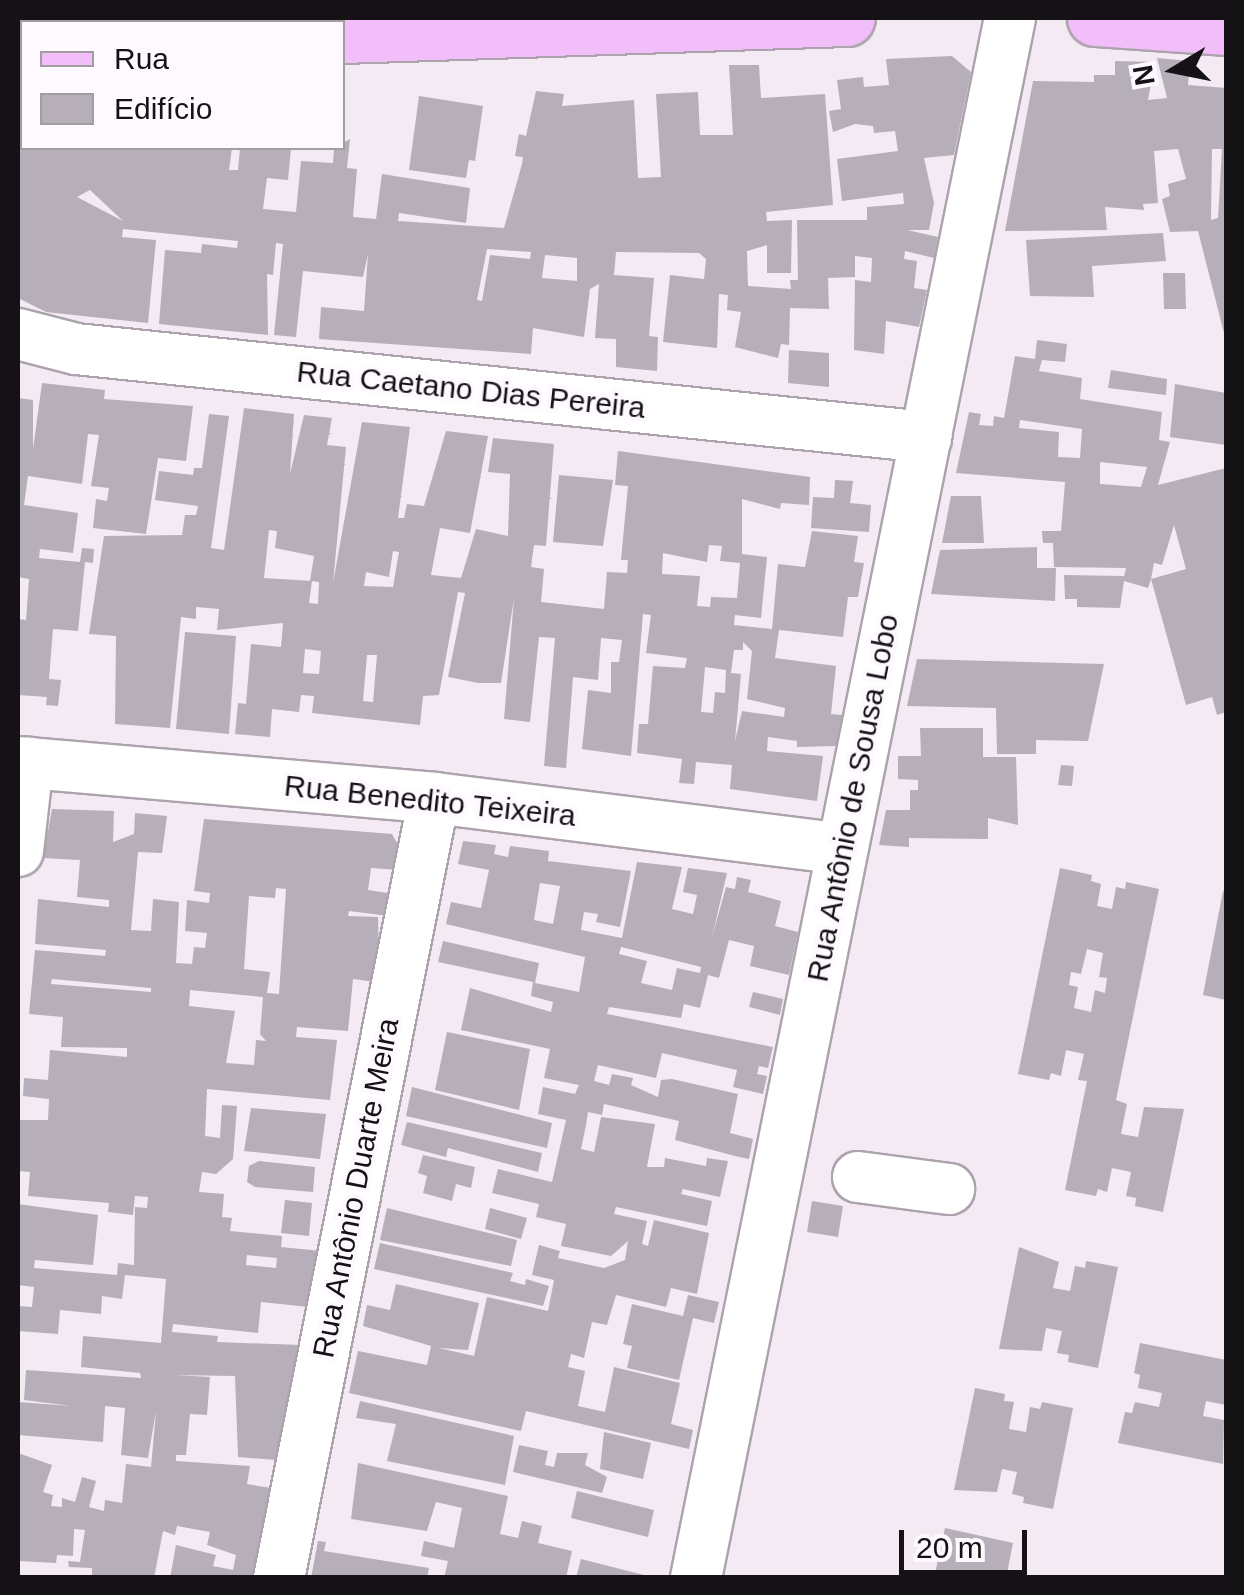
<!DOCTYPE html>
<meta charset="utf-8">
<style>
body{margin:0}
#map{position:relative;width:1244px;height:1595px;overflow:hidden;background:#f3eaf4;font-family:Arial,sans-serif}
div>[style]{position:absolute}
[style*='--x']{left:calc(var(--x)*1px);top:calc(var(--y)*1px);width:calc(var(--w)*1px);rotate:calc(var(--a)*1deg)}
.building>*{inset:0;background:#b6aeb8}
.roads{filter:drop-shadow(2px 0 #aca3ad) drop-shadow(-2px 0 #aca3ad) drop-shadow(0 2px #aca3ad) drop-shadow(0 -2px #aca3ad)}
.minor>*{height:50px;margin:-25px;padding:0 25px;transform-origin:25px;border-radius:25px;background:#fff}
.major>*{height:55px;margin:-27.5px;padding:0 27.5px;transform-origin:27.5px;border-radius:27.5px;background:#f2befa}
span{translate:-50% -50%;white-space:nowrap;text-align:center;line-height:1.15;-webkit-text-stroke:9px #fef9ff;paint-order:stroke}
.street-label{font-size:30px;color:#151215}
.frame{position:absolute;inset:0;border:20px solid #151215;pointer-events:none}
.legend{position:absolute;left:20px;top:20px;width:325px;height:130px;box-sizing:border-box;background:#fef9ff;border:2px solid #a19da1;margin:0;padding:12px 18px;list-style:none;font-size:30px;color:#151215}
.legend li{display:flex;align-items:center;gap:20px;height:50px}
.legend b{width:50px;border:2px solid #a19da1}
.north{position:absolute;left:1124px;top:20px;width:100px;height:100px;-webkit-text-stroke:8px #fef9ff;paint-order:stroke;rotate:260deg;font-size:28px;font-weight:700;line-height:40px;text-align:center;color:#151215}
.north::after{content:'';display:block;margin:auto;width:35px;height:45px;background:#151215;clip-path:polygon(50% 0,100% 100%,50% 72%,0 100%)}
.scale{position:absolute;left:899px;top:1530px;width:128px;height:45px;box-sizing:border-box;border:5px solid #151215;border-top:0;padding-left:12px;font-size:30px;line-height:35px;white-space:nowrap;color:#151215;-webkit-text-stroke:8px #fef9ff;paint-order:stroke}
</style>
<div id="map">
<div class="building">
<i style="clip-path:polygon(evenodd,952px 56px,971px 72px,954px 155px,924px 158px,934px 203px,929px 230px,907px 230px,938px 237px,934px 258px,905px 251px,904px 259px,917px 261px,914px 288px,927px 290px,919px 327px,886px 321px,884px 354px,854px 350px,855px 280px,871px 282px,872px 258px,855px 256px,855px 277px,828px 278px,829px 309px,790px 308px,789px 345px,781px 344px,778px 358px,735px 347px,741px 312px,727px 310px,728px 295px,719px 294px,717px 348px,663px 342px,670px 275px,704px 279px,706px 259px,699px 253px,616px 252px,614px 275px,654px 278px,649px 336px,658px 337px,657px 371px,616px 367px,616px 339px,595px 338px,599px 284px,590px 289px,584px 337px,533px 328px,531px 354px,319px 339px,321px 307px,364px 311px,368px 254px,363px 277px,303px 271px,296px 337px,274px 335px,283px 244px,276px 243px,273px 275px,267px 274px,268px 335px,159px 324px,165px 250px,201px 253px,202px 244px,237px 248px,238px 241px,123px 229px,122px 237px,156px 240px,148px 323px,46px 312px,18px 298px,18px 152px,25px 148px,232px 148px,229px 170px,238px 170px,240px 148px,291px 148px,288px 180px,267px 178px,263px 209px,296px 212px,301px 161px,333px 163px,334px 148px,350px 139px,347px 168px,357px 169px,353px 217px,376px 219px,382px 174px,470px 188px,466px 223px,399px 213px,398px 221px,504px 228px,522px 164px,523px 157px,515px 156px,519px 134px,526px 136px,536px 91px,564px 94px,562px 106px,634px 100px,638px 178px,661px 177px,656px 94px,698px 92px,700px 135px,733px 135px,729px 65px,759px 65px,761px 98px,825px 94px,833px 205px,766px 212px,767px 221px,792px 220px,791px 273px,767px 273px,767px 245px,747px 251px,748px 286px,791px 289px,790px 280px,798px 280px,797px 220px,867px 220px,867px 207px,904px 204px,903px 193px,842px 201px,837px 159px,898px 151px,895px 131px,874px 133px,873px 126px,855px 124px,833px 132px,829px 111px,841px 109px,837px 80px,863px 77px,864px 87px,889px 85px,886px 59px,952px 56px,90px 190px,123px 221px,77px 197px,90px 190px,952px 56px,487px 249px,531px 252px,530px 259px,490px 255px,482px 301px,477px 300px,487px 249px,952px 56px,545px 255px,577px 258px,577px 281px,542px 278px,545px 255px)"></i>
<i style="clip-path:polygon(evenodd,1157px 58px,1190px 61px,1188px 85px,1226px 88px,1226px 341px,1198px 231px,1170px 232px,1162px 199px,1170px 196px,1168px 184px,1186px 179px,1178px 149px,1154px 151px,1158px 203px,1143px 204px,1144px 210px,1105px 207px,1107px 230px,1005px 231px,1033px 81px,1094px 82px,1094px 75px,1115px 75px,1115px 61px,1155px 62px,1148px 100px,1167px 98px,1157px 58px,1212px 149px,1222px 149px,1218px 218px,1211px 220px,1212px 149px)"></i>
<i style="clip-path:polygon(419px 96px,483px 106px,475px 161px,469px 160px,466px 178px,409px 170px)"></i>
<i style="clip-path:polygon(1163px 233px,1166px 261px,1092px 266px,1094px 297px,1030px 296px,1026px 240px)"></i>
<i style="clip-path:polygon(1163px 273px,1185px 273px,1186px 309px,1164px 309px)"></i>
<i style="clip-path:polygon(evenodd,1037px 340px,1067px 344px,1065px 362px,1042px 360px,1039px 371px,1082px 378px,1080px 399px,1162px 412px,1159px 440px,1170px 442px,1158px 485px,1226px 468px,1226px 712px,1217px 715px,1212px 697px,1186px 705px,1151px 579px,1148px 588px,1124px 581px,1120px 608px,1077px 607px,1077px 599px,1065px 599px,1064px 575px,1124px 576px,1126px 568px,1054px 567px,1053px 543px,1043px 543px,1042px 531px,1061px 531px,1065px 482px,956px 473px,969px 412px,981px 414px,979px 425px,993px 426px,994px 416px,1004px 418px,1015px 356px,1035px 359px,1037px 340px,1020px 420px,1082px 429px,1080px 458px,1058px 457px,1059px 432px,1019px 428px,1020px 420px,1037px 340px,1100px 462px,1147px 467px,1141px 487px,1100px 484px,1100px 462px,1037px 340px,1174px 525px,1186px 569px,1151px 579px,1154px 563px,1162px 565px,1174px 525px)"></i>
<i style="clip-path:polygon(789px 350px,829px 353px,829px 387px,788px 383px)"></i>
<i style="clip-path:polygon(1111px 370px,1167px 379px,1166px 395px,1108px 388px)"></i>
<i style="clip-path:polygon(42px 383px,105px 390px,104px 399px,193px 406px,186px 461px,158px 458px,146px 534px,93px 528px,96px 499px,107px 501px,109px 488px,91px 486px,99px 435px,88px 434px,82px 484px,28px 476px,24px 505px,78px 513px,73px 553px,40px 549px,39px 558px,80px 562px,82px 548px,94px 549px,93px 563px,85px 562px,78px 631px,53px 629px,49px 679px,61px 680px,58px 706px,46px 705px,47px 697px,18px 695px,18px 619px,26px 620px,29px 579px,18px 577px,18px 398px,33px 400px,33px 449px)"></i>
<i style="clip-path:polygon(1175px 384px,1226px 393px,1226px 445px,1170px 437px)"></i>
<i style="clip-path:polygon(evenodd,244px 408px,294px 414px,290px 474px,304px 415px,332px 418px,327px 445px,346px 447px,333px 583px,362px 422px,410px 427px,398px 518px,404px 518px,407px 504px,424px 506px,446px 431px,488px 436px,470px 533px,440px 528px,431px 575px,461px 578px,476px 529px,508px 536px,510px 474px,488px 472px,493px 438px,554px 444px,546px 546px,534px 545px,531px 567px,544px 569px,541px 602px,604px 609px,607px 572px,627px 573px,628px 560px,621px 560px,628px 486px,615px 485px,618px 451px,810px 477px,809px 505px,781px 503px,780px 509px,742px 499px,742px 554px,767px 557px,761px 618px,735px 615px,734px 625px,772px 629px,778px 564px,805px 567px,812px 531px,858px 536px,854px 562px,864px 563px,858px 597px,848px 597px,843px 637px,779px 630px,775px 658px,836px 666px,831px 714px,842px 715px,836px 746px,797px 747px,797px 741px,768px 737px,767px 751px,823px 756px,817px 801px,730px 789px,732px 765px,696px 762px,694px 784px,679px 783px,682px 759px,637px 753px,639px 724px,648px 724px,653px 666px,685px 668px,687px 658px,646px 653px,651px 615px,643px 614px,631px 756px,582px 749px,588px 690px,611px 693px,611px 662px,619px 662px,622px 640px,601px 638px,598px 680px,573px 677px,566px 768px,544px 766px,555px 638px,539px 637px,530px 722px,504px 719px,514px 598px,501px 683px,478px 683px,448px 677px,465px 593px,458px 592px,439px 695px,423px 696px,420px 725px,312px 713px,314px 696px,301px 695px,299px 712px,272px 709px,270px 737px,235px 734px,238px 703px,246px 704px,251px 644px,281px 647px,283px 623px,217px 630px,219px 609px,196px 607px,196px 619px,181px 617px,170px 728px,115px 724px,116px 636px,89px 634px,104px 536px,182px 535px,185px 515px,196px 515px,198px 506px,155px 500px,159px 471px,193px 475px,194px 468px,202px 468px,209px 414px,229px 416px,211px 548px,224px 550px,244px 408px,269px 530px,277px 531px,275px 548px,314px 556px,310px 581px,319px 582px,318px 604px,309px 603px,312px 581px,264px 578px,269px 530px,244px 408px,709px 545px,722px 546px,720px 561px,740px 563px,737px 598px,711px 597px,710px 607px,697px 606px,700px 576px,662px 574px,663px 553px,707px 562px,709px 545px,244px 408px,393px 551px,399px 552px,393px 587px,364px 586px,366px 572px,389px 577px,393px 551px,244px 408px,743px 642px,752px 651px,747px 699px,785px 708px,784px 717px,742px 711px,735px 741px,741px 674px,731px 673px,734px 650px,743px 650px,743px 642px,244px 408px,305px 649px,321px 651px,319px 674px,303px 673px,305px 649px,244px 408px,367px 655px,377px 655px,373px 702px,363px 701px,367px 655px,244px 408px,705px 667px,726px 670px,725px 693px,715px 692px,713px 713px,701px 712px,705px 667px)"></i>
<i style="clip-path:polygon(559px 475px,613px 480px,603px 546px,553px 542px)"></i>
<i style="clip-path:polygon(835px 480px,853px 481px,850px 503px,871px 505px,869px 532px,811px 528px,813px 497px,834px 498px)"></i>
<i style="clip-path:polygon(951px 496px,981px 496px,984px 543px,942px 543px)"></i>
<i style="clip-path:polygon(1037px 547px,1037px 568px,1056px 568px,1055px 601px,931px 594px,940px 550px)"></i>
<i style="clip-path:polygon(185px 632px,236px 636px,229px 734px,176px 729px)"></i>
<i style="clip-path:polygon(917px 659px,1104px 664px,1088px 741px,1036px 740px,1036px 754px,997px 754px,996px 708px,907px 706px)"></i>
<i style="clip-path:polygon(920px 728px,983px 728px,983px 757px,1016px 757px,1018px 825px,988px 818px,988px 839px,909px 838px,909px 847px,879px 845px,886px 810px,910px 810px,910px 790px,918px 790px,918px 780px,898px 779px,898px 756px,921px 756px)"></i>
<i style="clip-path:polygon(1061px 765px,1074px 766px,1072px 786px,1058px 785px)"></i>
<i style="clip-path:polygon(evenodd,52px 809px,114px 811px,113px 842px,134px 834px,135px 813px,167px 816px,162px 853px,138px 852px,131px 930px,151px 931px,153px 899px,179px 902px,176px 963px,192px 964px,194px 947px,205px 948px,207px 933px,185px 931px,187px 900px,209px 903px,210px 893px,194px 891px,204px 819px,392px 834px,402px 852px,398px 870px,371px 868px,368px 890px,394px 894px,389px 916px,349px 911px,348px 916px,378px 917px,379px 964px,376px 982px,353px 979px,348px 1031px,297px 1027px,296px 1037px,337px 1040px,330px 1100px,207px 1089px,205px 1136px,220px 1138px,222px 1105px,237px 1106px,233px 1159px,216px 1174px,202px 1172px,199px 1192px,224px 1194px,222px 1217px,232px 1218px,230px 1231px,282px 1236px,281px 1247px,321px 1251px,309px 1307px,261px 1302px,258px 1333px,173px 1324px,172px 1332px,218px 1336px,217px 1342px,301px 1345px,277px 1460px,238px 1457px,235px 1376px,174px 1375px,210px 1377px,207px 1415px,190px 1414px,186px 1455px,176px 1455px,176px 1461px,250px 1466px,247px 1484px,271px 1488px,252px 1578px,170px 1578px,176px 1545px,216px 1555px,213px 1566px,233px 1570px,236px 1555px,207px 1545px,210px 1532px,177px 1526px,175px 1535px,163px 1531px,154px 1578px,92px 1578px,92px 1568px,69px 1567px,68px 1561px,80px 1562px,85px 1530px,74px 1529px,73px 1556px,57px 1555px,56px 1563px,18px 1561px,18px 1453px,52px 1465px,43px 1492px,53px 1495px,51px 1506px,62px 1507px,62px 1498px,75px 1502px,82px 1477px,96px 1481px,89px 1507px,104px 1511px,105px 1500px,122px 1503px,126px 1464px,151px 1467px,156px 1411px,148px 1458px,121px 1455px,125px 1408px,105px 1406px,103px 1442px,18px 1435px,18px 1402px,72px 1406px,24px 1400px,26px 1370px,141px 1378px,140px 1373px,81px 1367px,83px 1336px,161px 1343px,165px 1292px,166px 1279px,125px 1275px,122px 1299px,102px 1296px,101px 1314px,60px 1310px,58px 1334px,18px 1331px,18px 1306px,32px 1307px,34px 1287px,18px 1285px,18px 1204px,98px 1215px,93px 1265px,35px 1260px,34px 1268px,117px 1275px,118px 1263px,134px 1265px,135px 1207px,147px 1208px,148px 1197px,135px 1196px,133px 1215px,108px 1212px,109px 1203px,28px 1196px,30px 1172px,18px 1171px,20px 1120px,48px 1120px,49px 1099px,23px 1096px,24px 1078px,48px 1080px,50px 1050px,127px 1057px,127px 1048px,61px 1047px,63px 1017px,29px 1014px,35px 950px,105px 956px,106px 950px,35px 944px,38px 899px,109px 907px,109px 900px,77px 897px,80px 860px,43px 858px,52px 809px,276px 888px,286px 889px,279px 994px,267px 993px,270px 972px,244px 969px,249px 896px,275px 898px,276px 888px,52px 809px,52px 979px,151px 988px,151px 992px,51px 984px,52px 979px,52px 809px,190px 990px,263px 997px,260px 1034px,266px 1041px,256px 1040px,254px 1065px,226px 1063px,235px 1011px,189px 1006px,190px 990px,52px 809px,247px 1255px,277px 1258px,276px 1268px,246px 1265px,247px 1255px)"></i>
<i style="clip-path:polygon(evenodd,463px 841px,496px 845px,494px 854px,508px 857px,510px 846px,549px 851px,548px 861px,631px 871px,620px 927px,596px 922px,598px 914px,584px 912px,581px 930px,622px 938px,637px 862px,682px 867px,672px 909px,693px 914px,697px 895px,683px 892px,688px 868px,727px 873px,712px 937px,726px 887px,735px 889px,737px 877px,751px 880px,748px 892px,781px 901px,775px 926px,798px 932px,789px 975px,750px 966px,754px 946px,729px 940px,719px 978px,708px 975px,700px 1008px,684px 1004px,681px 1018px,609px 1007px,607px 1014px,773px 1047px,768px 1068px,759px 1066px,757px 1074px,767px 1076px,763px 1094px,733px 1087px,737px 1070px,662px 1053px,656px 1078px,598px 1065px,594px 1081px,609px 1085px,612px 1074px,633px 1078px,631px 1085px,658px 1097px,661px 1080px,672px 1079px,738px 1094px,730px 1133px,753px 1139px,749px 1159px,735px 1156px,675px 1140px,679px 1121px,604px 1104px,602px 1115px,588px 1112px,586px 1125px,581px 1149px,594px 1152px,601px 1117px,655px 1124px,647px 1167px,664px 1167px,665px 1158px,706px 1166px,707px 1158px,728px 1161px,720px 1197px,683px 1189px,681px 1194px,712px 1201px,707px 1226px,616px 1207px,614px 1214px,647px 1221px,642px 1244px,648px 1246px,654px 1220px,709px 1233px,697px 1294px,671px 1288px,666px 1307px,616px 1295px,607px 1325px,592px 1322px,584px 1358px,571px 1354px,568px 1367px,585px 1371px,578px 1406px,605px 1412px,614px 1367px,680px 1383px,671px 1424px,693px 1430px,689px 1449px,526px 1411px,521px 1431px,349px 1393px,358px 1351px,427px 1365px,431px 1346px,363px 1326px,367px 1305px,390px 1310px,396px 1284px,479px 1303px,468px 1350px,439px 1348px,474px 1356px,487px 1297px,548px 1311px,554px 1280px,532px 1275px,539px 1245px,560px 1251px,558px 1258px,604px 1268px,625px 1260px,628px 1241px,611px 1256px,561px 1246px,566px 1224px,536px 1217px,539px 1204px,492px 1193px,498px 1169px,552px 1182px,566px 1120px,538px 1114px,543px 1087px,575px 1094px,579px 1085px,544px 1078px,550px 1049px,461px 1030px,470px 988px,551px 1012px,553px 1002px,531px 996px,533px 982px,438px 962px,443px 941px,539px 963px,535px 983px,579px 992px,585px 957px,446px 924px,451px 902px,481px 908px,489px 870px,458px 864px,463px 841px,540px 883px,560px 886px,553px 924px,534px 920px,540px 883px,463px 841px,621px 947px,701px 967px,700px 973px,677px 968px,672px 990px,641px 983px,647px 961px,619px 954px,621px 947px)"></i>
<i style="clip-path:polygon(evenodd,1060px 868px,1092px 875px,1091px 881px,1101px 884px,1097px 906px,1112px 909px,1116px 887px,1125px 889px,1126px 882px,1159px 889px,1116px 1100px,1127px 1104px,1121px 1134px,1138px 1137px,1144px 1107px,1184px 1109px,1163px 1212px,1135px 1206px,1136px 1198px,1126px 1196px,1131px 1172px,1112px 1168px,1107px 1192px,1098px 1189px,1096px 1196px,1065px 1190px,1087px 1081px,1078px 1080px,1084px 1054px,1066px 1050px,1061px 1076px,1051px 1073px,1049px 1080px,1018px 1074px,1060px 868px,1087px 949px,1103px 953px,1099px 977px,1107px 978px,1105px 993px,1095px 990px,1091px 1012px,1074px 1008px,1078px 987px,1069px 985px,1071px 972px,1081px 974px,1087px 949px)"></i>
<i style="clip-path:polygon(1223px 891px,1226px 892px,1226px 1000px,1203px 995px)"></i>
<i style="clip-path:polygon(753px 992px,783px 999px,780px 1015px,749px 1007px)"></i>
<i style="clip-path:polygon(447px 1032px,530px 1049px,519px 1110px,435px 1090px)"></i>
<i style="clip-path:polygon(412px 1087px,552px 1123px,547px 1148px,406px 1116px)"></i>
<i style="clip-path:polygon(251px 1108px,326px 1114px,320px 1159px,244px 1151px)"></i>
<i style="clip-path:polygon(407px 1122px,542px 1153px,538px 1172px,448px 1148px,446px 1157px,401px 1145px)"></i>
<i style="clip-path:polygon(423px 1155px,475px 1167px,471px 1188px,456px 1184px,452px 1201px,423px 1193px,427px 1176px,418px 1173px)"></i>
<i style="clip-path:polygon(259px 1161px,315px 1167px,313px 1192px,255px 1187px,247px 1182px,249px 1166px)"></i>
<i style="clip-path:polygon(285px 1200px,312px 1203px,309px 1236px,281px 1233px)"></i>
<i style="clip-path:polygon(812px 1201px,843px 1206px,838px 1237px,807px 1232px)"></i>
<i style="clip-path:polygon(387px 1208px,517px 1240px,511px 1266px,380px 1240px)"></i>
<i style="clip-path:polygon(490px 1208px,527px 1218px,521px 1239px,485px 1229px)"></i>
<i style="clip-path:polygon(380px 1243px,513px 1273px,510px 1281px,525px 1285px,526px 1279px,549px 1286px,543px 1306px,374px 1269px)"></i>
<i style="clip-path:polygon(1019px 1247px,1059px 1262px,1053px 1288px,1070px 1291px,1075px 1266px,1085px 1268px,1086px 1261px,1118px 1267px,1098px 1368px,1068px 1362px,1069px 1355px,1057px 1353px,1062px 1331px,1046px 1328px,1042px 1351px,999px 1349px)"></i>
<i style="clip-path:polygon(688px 1295px,719px 1302px,714px 1323px,693px 1318px,679px 1380px,627px 1368px,632px 1346px,623px 1344px,632px 1304px,683px 1316px)"></i>
<i style="clip-path:polygon(1140px 1343px,1226px 1360px,1226px 1405px,1206px 1401px,1203px 1416px,1224px 1420px,1223px 1464px,1118px 1443px,1125px 1412px,1132px 1413px,1135px 1402px,1159px 1407px,1162px 1393px,1138px 1388px,1140px 1375px,1134px 1373px)"></i>
<i style="clip-path:polygon(975px 1388px,1005px 1394px,1004px 1401px,1014px 1402px,1009px 1429px,1026px 1432px,1030px 1407px,1040px 1409px,1042px 1402px,1073px 1408px,1053px 1509px,1023px 1503px,1024px 1497px,1012px 1494px,1017px 1472px,1002px 1469px,997px 1492px,954px 1490px)"></i>
<i style="clip-path:polygon(360px 1401px,514px 1436px,505px 1485px,387px 1461px,396px 1424px,356px 1418px)"></i>
<i style="clip-path:polygon(604px 1432px,651px 1443px,643px 1479px,600px 1469px)"></i>
<i style="clip-path:polygon(519px 1445px,548px 1451px,545px 1465px,554px 1467px,557px 1453px,588px 1453px,585px 1465px,607px 1477px,602px 1493px,513px 1472px)"></i>
<i style="clip-path:polygon(358px 1463px,508px 1496px,500px 1534px,518px 1538px,522px 1521px,542px 1526px,538px 1543px,572px 1551px,566px 1578px,444px 1578px,448px 1561px,421px 1556px,424px 1541px,454px 1548px,462px 1508px,436px 1502px,427px 1531px,351px 1519px)"></i>
<i style="clip-path:polygon(577px 1491px,654px 1510px,648px 1537px,571px 1518px)"></i>
<i style="clip-path:polygon(945px 1528px,1013px 1543px,1006px 1578px,934px 1578px)"></i>
<i style="clip-path:polygon(318px 1541px,326px 1542px,324px 1551px,429px 1568px,427px 1578px,311px 1578px)"></i>
<i style="clip-path:polygon(581px 1559px,648px 1576px,648px 1578px,576px 1578px)"></i>
</div>
<div class="roads">
<div class="minor">
<i style="--x:161;--y:22;--w:4;--a:-76"></i>
<i style="--x:18;--y:334;--w:60;--a:14.5"></i>
<i style="--x:76;--y:349;--w:855;--a:5.91"></i>
<i style="--x:18;--y:762;--w:418;--a:4.9"></i>
<i style="--x:434;--y:798;--w:411;--a:7.1"></i>
<i style="--x:18;--y:851;--w:89;--a:-83.5"></i>
<i style="--x:858;--y:1177;--w:92;--a:7.5"></i>
<i style="--x:279;--y:1578;--w:795;--a:-78.76"></i>
<i style="--x:696;--y:1578;--w:1591;--a:-78.62"></i>
</div>
<div class="major">
<i style="--x:1095;--y:18;--w:131;--a:3.9"></i>
<i style="--x:342;--y:35;--w:505;--a:-1.93"></i>
<i style="--x:18;--y:115;--w:5;--a:-37"></i>
</div>
</div>
<div class="street-label">
<span style="left:471px;top:390px;rotate:6deg">Rua Caetano Dias Pereira</span>
<span style="left:853px;top:798px;rotate:-79deg">Rua Antônio de Sousa Lobo</span>
<span style="left:430px;top:801px;rotate:6deg">Rua Benedito Teixeira</span>
<span style="left:356px;top:1188px;rotate:-79deg">Rua Antônio Duarte Meira</span>
</div>
<div class="frame"></div>
<ul class="legend">
<li><b style="height:12px;background:#f2befa"></b>Rua</li>
<li><b style="height:28px;background:#b6aeb8"></b>Edifício</li>
</ul>
<div class="north">N</div>
<div class="scale">20 m</div>
</div>
